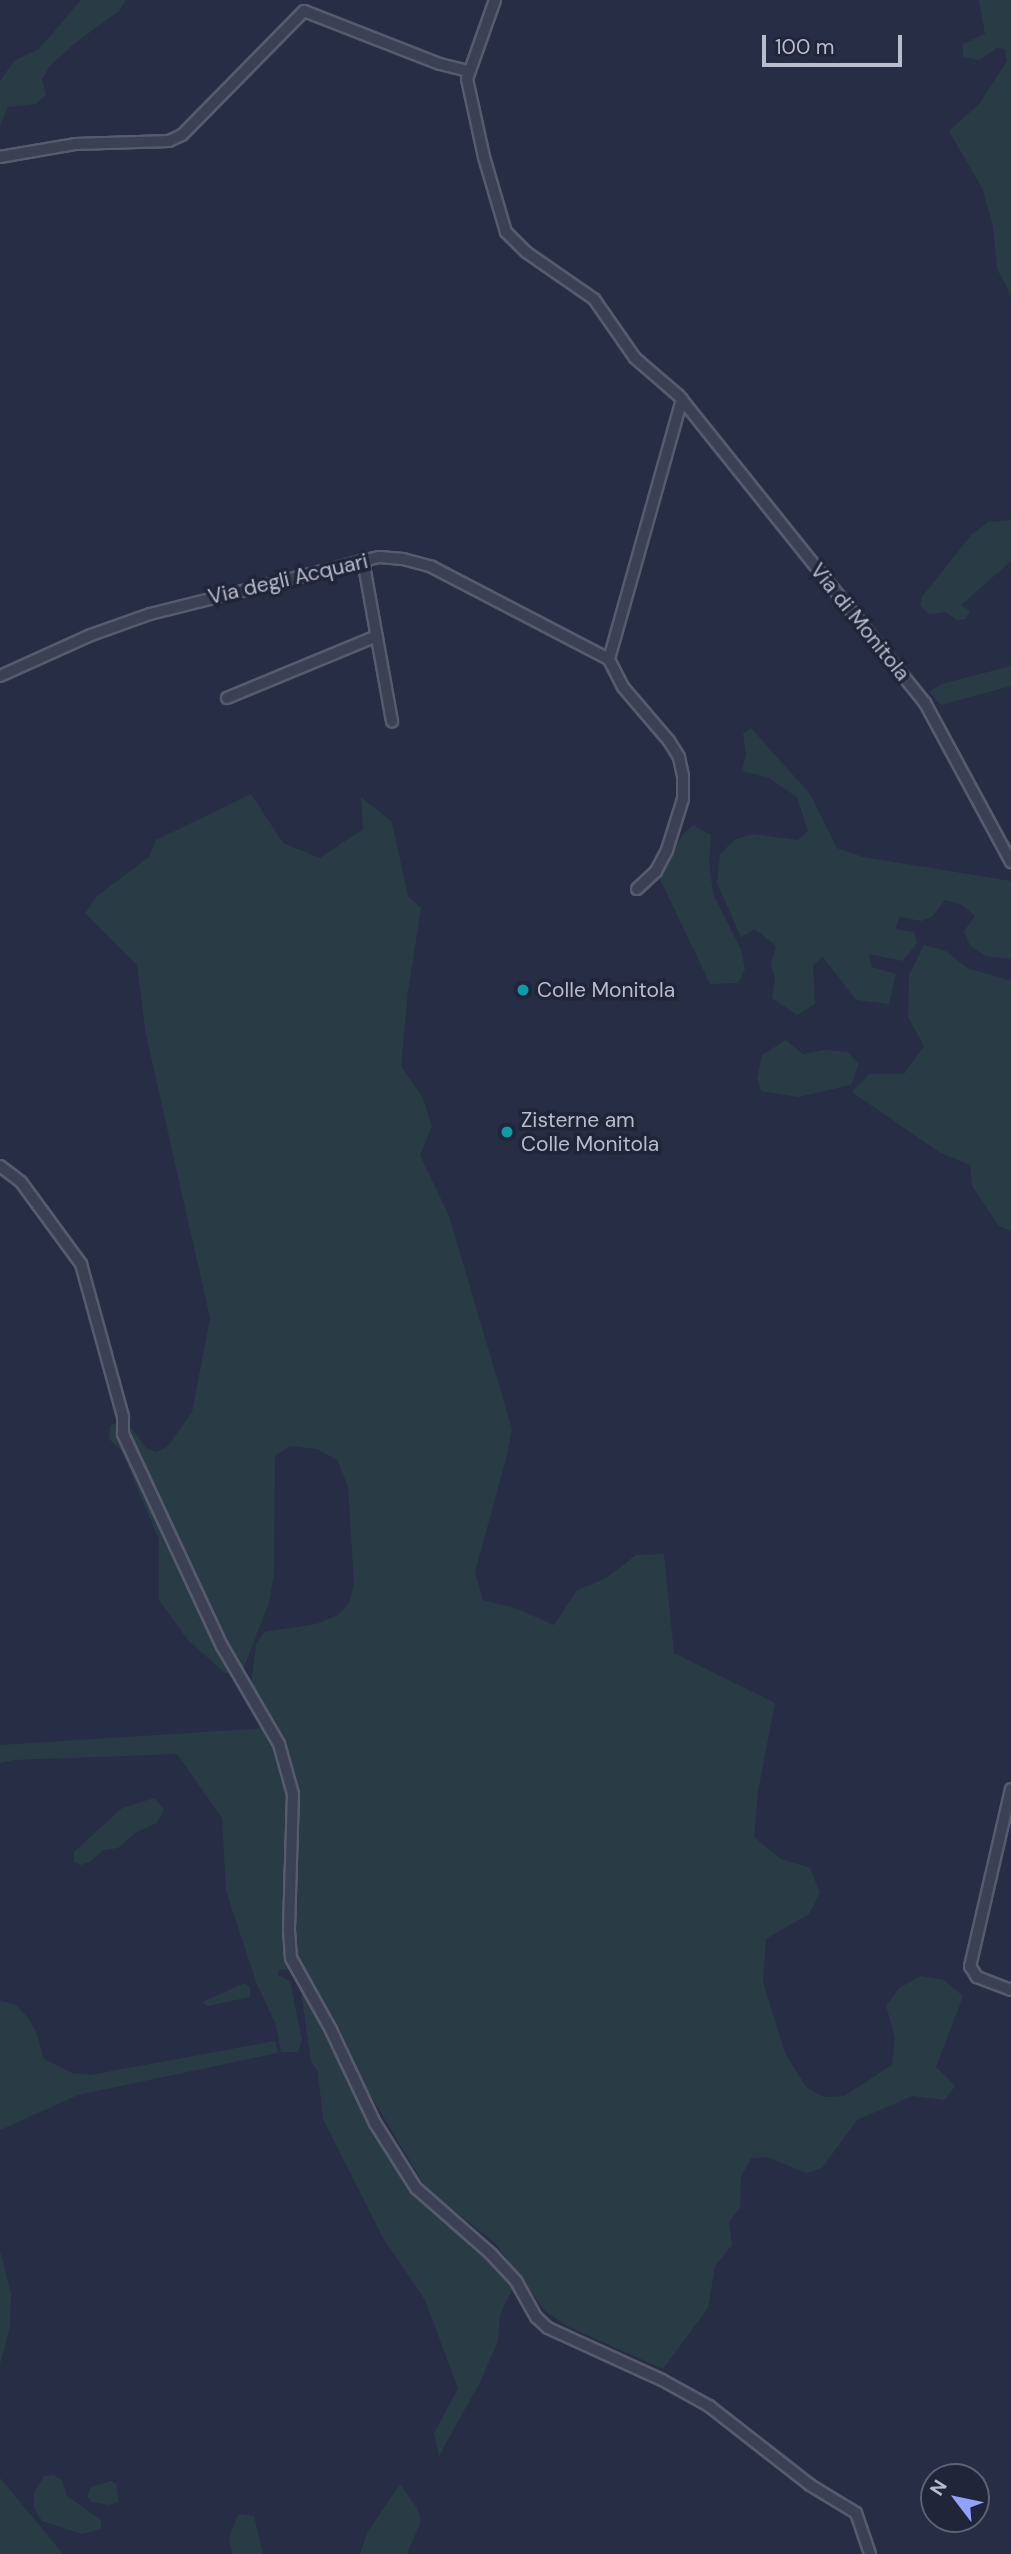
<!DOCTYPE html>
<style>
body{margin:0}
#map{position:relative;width:1011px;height:2554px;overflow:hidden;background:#272d44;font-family:"DM Sans",sans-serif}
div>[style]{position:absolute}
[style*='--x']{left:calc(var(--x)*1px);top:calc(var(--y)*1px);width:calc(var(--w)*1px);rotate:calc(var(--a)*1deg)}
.green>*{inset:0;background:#293c45}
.roads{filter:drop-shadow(2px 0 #575b6e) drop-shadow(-2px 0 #575b6e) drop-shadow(0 2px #575b6e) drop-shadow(0 -2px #575b6e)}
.street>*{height:10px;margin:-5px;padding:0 5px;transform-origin:5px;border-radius:5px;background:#3b4054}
.dots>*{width:19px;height:19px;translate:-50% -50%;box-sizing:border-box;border:4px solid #202539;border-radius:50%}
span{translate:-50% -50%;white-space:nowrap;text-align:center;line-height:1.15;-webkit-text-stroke:7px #202539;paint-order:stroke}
.street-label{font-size:21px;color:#b9bccd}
.poi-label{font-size:21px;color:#b9bccd}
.left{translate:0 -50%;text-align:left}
.north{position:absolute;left:920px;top:2463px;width:70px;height:70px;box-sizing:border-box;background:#202539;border:2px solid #5d6174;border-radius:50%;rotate:302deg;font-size:19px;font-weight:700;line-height:28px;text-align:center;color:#b9bccd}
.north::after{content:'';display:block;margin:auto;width:24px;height:32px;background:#91a2fa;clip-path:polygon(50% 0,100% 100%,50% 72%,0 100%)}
.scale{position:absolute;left:762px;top:35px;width:140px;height:32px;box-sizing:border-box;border:4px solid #b9bccd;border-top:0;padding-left:9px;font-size:21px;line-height:24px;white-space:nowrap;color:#b9bccd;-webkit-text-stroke:5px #202539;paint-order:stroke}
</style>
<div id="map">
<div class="green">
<i style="clip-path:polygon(81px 0,126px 0,119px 11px,75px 43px,50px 66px,42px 79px,46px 95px,36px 104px,8px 107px,0 125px,0 82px,4px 75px,15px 60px,39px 49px)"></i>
<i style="clip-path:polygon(979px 0,1011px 0,1011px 295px,997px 269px,993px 226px,982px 188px,949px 131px,980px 103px,1007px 61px,1005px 49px,997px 48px,980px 60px,963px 57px,963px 44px,985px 34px)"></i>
<i style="clip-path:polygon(1011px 520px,1011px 561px,961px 605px,970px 611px,966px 619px,957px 620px,946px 612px,929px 614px,920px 605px,922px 597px,972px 534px,988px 522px)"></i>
<i style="clip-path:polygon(1011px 666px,1011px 686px,941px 705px,929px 692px,941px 684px)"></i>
<i style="clip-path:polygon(751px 728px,810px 794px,837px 848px,863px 857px,1011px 881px,1011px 959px,986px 956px,970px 946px,964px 931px,975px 916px,962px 905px,945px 900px,933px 916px,921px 921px,900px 917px,895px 929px,914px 932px,917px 943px,903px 961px,869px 954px,872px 967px,896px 974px,889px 1004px,856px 1000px,823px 957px,813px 965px,815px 1004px,797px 1015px,772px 998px,775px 979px,771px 964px,776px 946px,755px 929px,741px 937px,717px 883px,720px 854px,734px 840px,753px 834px,798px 840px,808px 831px,797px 797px,769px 778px,742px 771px,746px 754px,743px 734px)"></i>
<i style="clip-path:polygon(251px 794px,283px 843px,320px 858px,363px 829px,361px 797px,392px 822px,408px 896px,421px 908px,408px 992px,401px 1066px,423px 1098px,432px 1126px,420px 1155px,449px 1216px,512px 1429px,507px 1455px,475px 1572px,483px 1600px,515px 1608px,554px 1625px,577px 1590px,605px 1579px,636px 1555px,664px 1554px,674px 1653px,775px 1703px,758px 1791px,754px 1837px,779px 1858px,810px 1868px,820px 1893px,809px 1914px,766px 1939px,763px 1982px,785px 2053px,806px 2087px,824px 2097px,844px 2096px,892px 2065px,895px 2037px,886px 2006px,899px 1988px,921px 1976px,944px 1980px,963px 1996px,936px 2067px,955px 2086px,945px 2100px,912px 2096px,857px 2120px,822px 2168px,807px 2173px,766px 2157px,751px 2158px,741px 2177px,740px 2208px,729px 2222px,732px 2245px,715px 2266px,708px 2308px,663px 2369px,567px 2326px,545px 2311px,495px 2243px,426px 2188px,365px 2086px,340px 2030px,315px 1991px,297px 1954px,293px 1940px,298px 1813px,294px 1775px,251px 1686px,256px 1644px,264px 1632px,316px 1624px,338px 1615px,349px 1603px,354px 1585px,348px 1486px,337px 1460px,317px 1449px,290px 1446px,275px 1456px,274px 1574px,269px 1603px,242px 1672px,225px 1673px,188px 1640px,159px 1600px,159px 1539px,121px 1450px,109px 1439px,110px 1425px,127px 1422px,146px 1448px,157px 1452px,168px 1446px,192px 1412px,210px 1318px,146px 1035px,137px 965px,85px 913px,97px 896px,149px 857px,156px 840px)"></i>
<i style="clip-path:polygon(693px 825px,711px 835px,709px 862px,713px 894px,741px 950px,745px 969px,738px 983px,710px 984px,660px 879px,682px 835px)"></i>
<i style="clip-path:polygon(924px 945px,946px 951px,967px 968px,1011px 981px,1011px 1231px,999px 1226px,972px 1186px,970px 1165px,939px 1152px,852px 1092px,869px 1074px,904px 1074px,924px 1046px,908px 1017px,909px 975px)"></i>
<i style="clip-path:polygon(786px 1040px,803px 1054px,825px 1050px,848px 1052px,859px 1064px,851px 1085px,798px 1097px,761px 1091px,757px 1079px,762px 1055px)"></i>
<i style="clip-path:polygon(266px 1728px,275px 1745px,290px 1790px,290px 1963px,288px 1969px,279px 1970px,278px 1975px,290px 1981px,302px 2040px,298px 2052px,281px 2052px,276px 2025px,256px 1982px,226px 1891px,222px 1818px,177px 1754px,15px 1760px,0 1763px,0 1745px)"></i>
<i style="clip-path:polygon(154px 1798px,164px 1809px,157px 1823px,135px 1833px,118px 1848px,103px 1850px,91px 1861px,81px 1865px,74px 1862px,74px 1852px,122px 1808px)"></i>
<i style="clip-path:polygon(245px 1983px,250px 1988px,250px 1997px,208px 2006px,202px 2002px)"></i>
<i style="clip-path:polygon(301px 1992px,313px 2004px,355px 2094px,412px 2190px,466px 2234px,514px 2286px,500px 2315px,498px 2341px,480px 2382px,439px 2456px,434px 2433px,458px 2388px,425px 2300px,383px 2238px,323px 2119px,318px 2072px,311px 2061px)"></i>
<i style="clip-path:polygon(0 2000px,17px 2006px,28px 2018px,36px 2032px,44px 2059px,72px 2073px,90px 2075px,275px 2041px,278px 2053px,78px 2095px,0 2130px)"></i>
<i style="clip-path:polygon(0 2251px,11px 2293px,10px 2327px,0 2364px)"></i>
<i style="clip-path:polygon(53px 2475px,62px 2480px,67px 2496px,101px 2520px,101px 2529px,82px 2534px,42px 2521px,34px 2508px,34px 2493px,44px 2476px)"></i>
<i style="clip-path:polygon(0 2478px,34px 2519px,63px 2554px,0 2554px)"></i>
<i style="clip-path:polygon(111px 2481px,116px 2484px,119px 2502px,108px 2505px,92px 2502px,87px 2496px,91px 2487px)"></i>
<i style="clip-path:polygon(400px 2484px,417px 2508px,421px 2521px,407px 2554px,360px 2554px,367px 2533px)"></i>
<i style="clip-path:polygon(238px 2514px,254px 2516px,263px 2554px,232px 2554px,229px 2538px)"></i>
</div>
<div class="roads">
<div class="street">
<i style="--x:495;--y:0;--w:84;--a:109.5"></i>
<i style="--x:467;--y:79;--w:80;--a:77.7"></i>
<i style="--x:484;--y:157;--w:78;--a:73.7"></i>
<i style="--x:506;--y:232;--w:28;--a:45"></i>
<i style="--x:526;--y:252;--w:83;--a:34.7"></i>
<i style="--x:594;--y:299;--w:72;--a:55.2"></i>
<i style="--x:635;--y:358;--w:58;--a:40.8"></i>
<i style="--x:679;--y:396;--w:393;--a:51.3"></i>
<i style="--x:925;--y:703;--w:181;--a:61.6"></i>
<i style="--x:0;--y:157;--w:76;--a:-9.8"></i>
<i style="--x:75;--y:144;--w:94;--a:-1.8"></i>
<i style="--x:169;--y:141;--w:14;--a:-25"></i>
<i style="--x:182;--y:135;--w:174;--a:-45.5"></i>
<i style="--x:304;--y:11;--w:146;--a:21.3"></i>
<i style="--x:440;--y:64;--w:30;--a:14"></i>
<i style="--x:363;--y:560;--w:164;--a:79.8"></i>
<i style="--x:0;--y:676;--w:100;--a:-24.3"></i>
<i style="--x:91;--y:635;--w:63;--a:-19.6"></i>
<i style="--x:150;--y:614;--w:236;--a:-14"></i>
<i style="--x:379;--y:557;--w:24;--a:5"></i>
<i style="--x:403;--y:559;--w:30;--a:15"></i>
<i style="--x:432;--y:567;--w:199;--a:27.5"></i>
<i style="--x:227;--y:698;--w:162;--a:-22.5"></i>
<i style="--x:637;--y:889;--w:26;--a:-43"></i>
<i style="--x:656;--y:871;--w:24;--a:-62"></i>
<i style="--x:667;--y:850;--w:53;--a:-72.6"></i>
<i style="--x:683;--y:799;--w:23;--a:-90"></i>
<i style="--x:683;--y:776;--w:19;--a:-102"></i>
<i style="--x:679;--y:757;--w:19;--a:-122"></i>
<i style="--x:669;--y:741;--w:71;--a:-130.4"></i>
<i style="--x:623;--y:687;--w:31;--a:-117"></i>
<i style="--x:609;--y:659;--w:270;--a:-74.3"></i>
<i style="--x:0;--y:1166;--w:26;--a:37"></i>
<i style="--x:21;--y:1182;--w:102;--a:53.8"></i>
<i style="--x:81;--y:1264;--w:159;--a:74.6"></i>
<i style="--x:123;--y:1417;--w:17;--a:90"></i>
<i style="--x:123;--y:1434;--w:234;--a:65"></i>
<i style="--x:222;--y:1646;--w:113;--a:59.8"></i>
<i style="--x:279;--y:1744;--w:52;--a:74.4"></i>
<i style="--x:293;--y:1794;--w:136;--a:91.7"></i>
<i style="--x:289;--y:1930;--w:28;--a:86"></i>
<i style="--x:291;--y:1958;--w:82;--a:60.9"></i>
<i style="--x:331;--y:2030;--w:103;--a:64.7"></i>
<i style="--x:375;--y:2123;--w:77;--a:57.8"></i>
<i style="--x:416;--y:2188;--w:100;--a:41.3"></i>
<i style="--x:491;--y:2254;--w:37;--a:47"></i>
<i style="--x:516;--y:2281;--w:41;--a:60.9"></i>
<i style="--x:536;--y:2317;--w:16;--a:43"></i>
<i style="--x:548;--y:2328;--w:125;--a:24.5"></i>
<i style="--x:662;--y:2380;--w:54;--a:29"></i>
<i style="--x:709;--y:2406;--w:128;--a:38"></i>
<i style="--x:810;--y:2485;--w:54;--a:31.3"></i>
<i style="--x:856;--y:2513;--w:43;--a:71.1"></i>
<i style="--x:1011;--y:1789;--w:182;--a:103"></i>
<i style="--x:970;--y:1966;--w:13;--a:58"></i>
<i style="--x:977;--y:1977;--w:36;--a:21"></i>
</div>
</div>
<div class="dots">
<i style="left:523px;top:990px;background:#0f9aa8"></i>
<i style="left:507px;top:1132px;background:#0f9aa8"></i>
</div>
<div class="street-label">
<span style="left:288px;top:579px;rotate:-13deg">Via degli Acquari</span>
<span style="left:860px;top:622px;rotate:51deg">Via di Monitola</span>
</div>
<div class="poi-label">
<span class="left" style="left:537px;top:990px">Colle Monitola</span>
<span class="left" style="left:521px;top:1132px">Zisterne am<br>Colle Monitola</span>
</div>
<div class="north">N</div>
<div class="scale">100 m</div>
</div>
